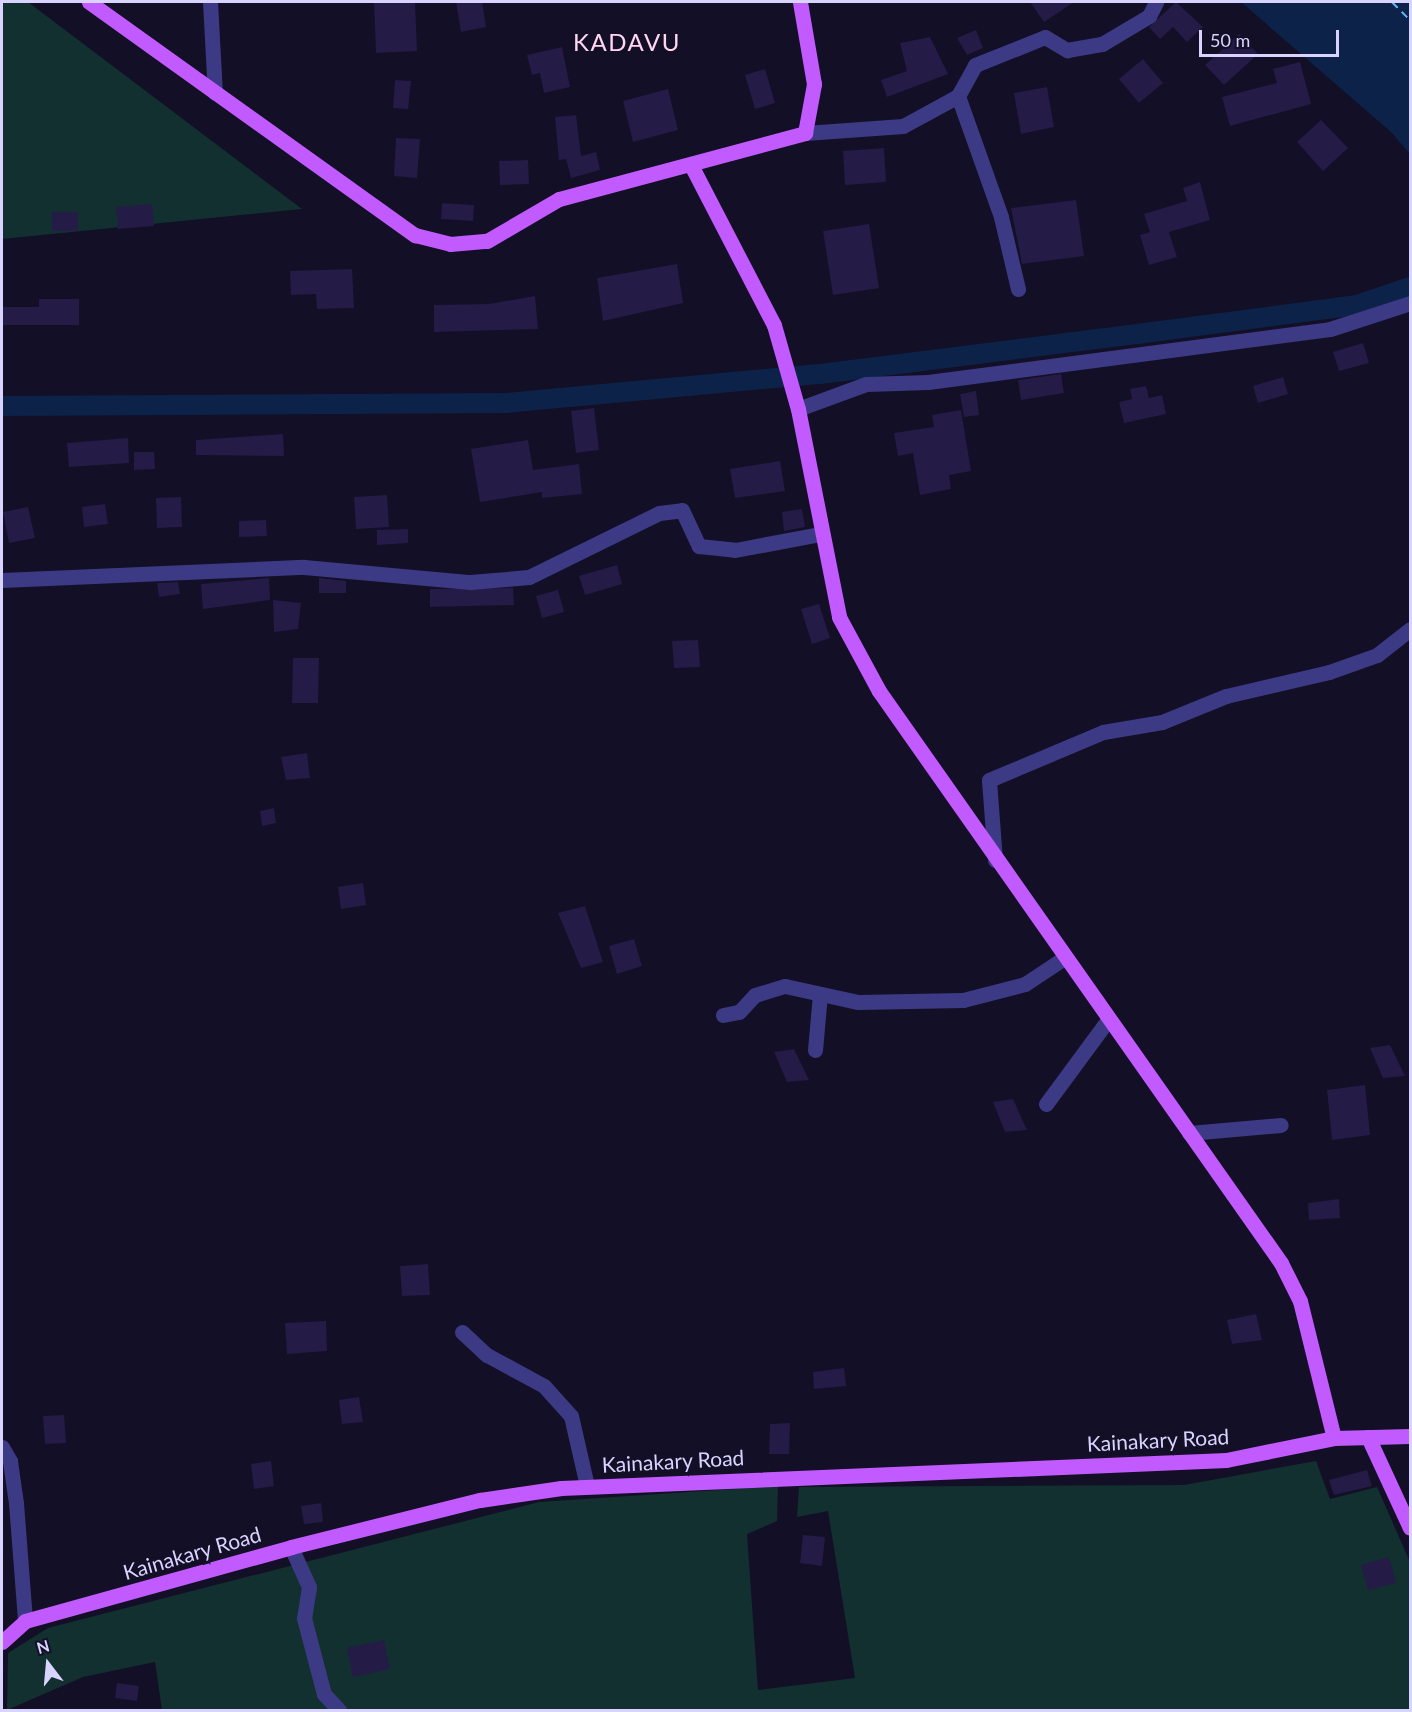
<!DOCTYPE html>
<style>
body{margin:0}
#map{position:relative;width:1412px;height:1712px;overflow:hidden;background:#130f26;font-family:Lato,sans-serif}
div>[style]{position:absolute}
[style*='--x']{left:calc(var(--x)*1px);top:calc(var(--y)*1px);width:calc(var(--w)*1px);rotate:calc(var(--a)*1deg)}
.green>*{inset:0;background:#12302f}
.water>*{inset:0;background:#0c2248}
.canal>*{height:20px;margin:-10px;padding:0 10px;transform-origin:10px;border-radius:10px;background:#0c2248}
.ferry>*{height:1.5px;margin-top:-0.75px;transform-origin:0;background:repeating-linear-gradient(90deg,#62b6ff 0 8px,transparent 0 14px)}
.building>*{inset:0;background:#241b47}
.minor>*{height:15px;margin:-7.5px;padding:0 7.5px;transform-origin:7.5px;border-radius:7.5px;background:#3d3a85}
.major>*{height:15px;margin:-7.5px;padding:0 7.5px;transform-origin:7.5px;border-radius:7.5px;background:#c25bff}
span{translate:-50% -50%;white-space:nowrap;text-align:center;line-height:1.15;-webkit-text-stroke:6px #130f26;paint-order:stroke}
.street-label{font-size:21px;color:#d9d4ff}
.quarter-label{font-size:24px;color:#ffd6f0;letter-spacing:1.5px}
.frame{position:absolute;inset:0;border:3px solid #d9d4ff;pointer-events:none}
.north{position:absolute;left:18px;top:1634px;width:60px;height:60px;-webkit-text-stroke:4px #130f26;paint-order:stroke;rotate:344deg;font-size:16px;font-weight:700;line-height:24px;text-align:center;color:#d9d4ff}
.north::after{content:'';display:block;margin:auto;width:21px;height:27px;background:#d9d4ff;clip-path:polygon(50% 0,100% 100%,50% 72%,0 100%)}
.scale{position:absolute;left:1199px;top:30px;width:140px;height:27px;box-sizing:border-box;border:3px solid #d9d4ff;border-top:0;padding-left:8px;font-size:18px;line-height:21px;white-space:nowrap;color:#d9d4ff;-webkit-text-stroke:4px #130f26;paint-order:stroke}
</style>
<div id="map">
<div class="green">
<i style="clip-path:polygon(2px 2px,28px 2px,302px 209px,2px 239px)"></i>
<i style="clip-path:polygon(1316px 1461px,1330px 1499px,1377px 1487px,1410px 1562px,1410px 1710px,162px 1710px,155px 1662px,83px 1677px,7px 1710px,8px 1653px,48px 1628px,539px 1502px,778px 1486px,777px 1521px,747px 1534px,758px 1690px,855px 1678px,828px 1511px,797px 1517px,799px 1487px,1184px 1485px)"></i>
</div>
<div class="water">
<i style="clip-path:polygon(1241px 2px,1410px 2px,1410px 154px,1391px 132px)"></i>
</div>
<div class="canal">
<i style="--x:2;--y:406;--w:504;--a:-0.34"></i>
<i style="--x:506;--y:403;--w:315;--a:-5.3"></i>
<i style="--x:820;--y:374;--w:320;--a:-7.2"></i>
<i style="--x:1137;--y:334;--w:222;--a:-7.5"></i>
<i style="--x:1357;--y:305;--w:56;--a:-18.8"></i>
</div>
<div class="ferry">
<i style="--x:1392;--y:2;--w:25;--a:45"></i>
</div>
<div class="building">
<i style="clip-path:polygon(374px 2px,415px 2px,417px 51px,376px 53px)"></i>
<i style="clip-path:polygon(456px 2px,482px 2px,486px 27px,461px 32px)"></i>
<i style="clip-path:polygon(1030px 2px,1074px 2px,1044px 22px)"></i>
<i style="clip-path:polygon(1176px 2px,1203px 27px,1187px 42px,1173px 27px,1160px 39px,1149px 27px)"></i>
<i style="clip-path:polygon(976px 30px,983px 48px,967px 55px,957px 38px)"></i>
<i style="clip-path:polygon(1239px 34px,1258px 54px,1224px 85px,1205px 65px)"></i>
<i style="clip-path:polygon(930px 37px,948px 74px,887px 97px,881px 80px,907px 71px,900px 43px)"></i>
<i style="clip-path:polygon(562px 47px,570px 87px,544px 93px,540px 73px,532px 75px,527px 55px)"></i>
<i style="clip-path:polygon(1143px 59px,1163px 83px,1139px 103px,1119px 79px)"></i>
<i style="clip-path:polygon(1300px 62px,1311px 104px,1230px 126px,1222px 97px,1277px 83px,1273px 69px)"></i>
<i style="clip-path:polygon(765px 69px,775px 103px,755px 109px,745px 75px)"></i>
<i style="clip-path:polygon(395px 80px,411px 81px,408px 109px,393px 108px)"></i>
<i style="clip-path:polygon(1047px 87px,1054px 127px,1021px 134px,1014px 93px)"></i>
<i style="clip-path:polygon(668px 89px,678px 130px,633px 142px,623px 101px)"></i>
<i style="clip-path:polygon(576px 115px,581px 156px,596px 152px,600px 170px,571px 178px,566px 159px,559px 160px,555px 117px)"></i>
<i style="clip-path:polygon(1321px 120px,1348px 148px,1323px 171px,1297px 142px)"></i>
<i style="clip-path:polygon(396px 138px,420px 139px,417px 178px,394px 176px)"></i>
<i style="clip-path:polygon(884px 148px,886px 182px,845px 185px,843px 151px)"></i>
<i style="clip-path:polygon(528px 160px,529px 184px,500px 185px,499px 161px)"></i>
<i style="clip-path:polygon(1200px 182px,1210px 220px,1169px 232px,1177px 257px,1149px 265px,1140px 235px,1150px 232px,1144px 214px,1187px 201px,1183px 188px)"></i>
<i style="clip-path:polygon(1076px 200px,1084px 256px,1022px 264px,1011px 208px)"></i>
<i style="clip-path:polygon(442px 203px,474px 205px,473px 221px,441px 219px)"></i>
<i style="clip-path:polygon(152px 204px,154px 226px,118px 229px,116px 207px)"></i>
<i style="clip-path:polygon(52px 212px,78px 212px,78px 231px,52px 231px)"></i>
<i style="clip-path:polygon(869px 224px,879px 288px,833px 295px,823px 231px)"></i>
<i style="clip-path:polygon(677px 264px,683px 303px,603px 321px,597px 278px)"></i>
<i style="clip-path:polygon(352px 269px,354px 308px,317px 309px,316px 294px,291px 295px,290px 271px)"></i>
<i style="clip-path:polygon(535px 296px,538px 329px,434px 332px,434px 305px,489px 304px)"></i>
<i style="clip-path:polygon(39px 299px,79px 299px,79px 325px,2px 325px,2px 307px,39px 307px)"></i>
<i style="clip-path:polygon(1363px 343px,1369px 363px,1339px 371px,1333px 352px)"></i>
<i style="clip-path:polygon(1061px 374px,1064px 393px,1021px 400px,1018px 380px)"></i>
<i style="clip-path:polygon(1283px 377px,1288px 394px,1258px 403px,1253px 386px)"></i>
<i style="clip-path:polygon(1146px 386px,1149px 398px,1162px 395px,1166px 414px,1124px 423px,1119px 402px,1132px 399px,1130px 389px)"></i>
<i style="clip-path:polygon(976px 391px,979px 415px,964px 417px,960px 394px)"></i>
<i style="clip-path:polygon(594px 408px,599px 450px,576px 453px,571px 411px)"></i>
<i style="clip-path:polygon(961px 410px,971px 471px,949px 475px,951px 489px,920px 495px,913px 453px,898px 456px,894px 433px,934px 427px,932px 415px)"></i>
<i style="clip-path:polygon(283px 434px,284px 456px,196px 455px,196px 440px)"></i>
<i style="clip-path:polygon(128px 438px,129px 463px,69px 467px,67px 443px)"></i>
<i style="clip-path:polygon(528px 440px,533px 470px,579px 464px,582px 494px,542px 498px,542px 492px,480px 502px,471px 449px)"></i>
<i style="clip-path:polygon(134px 452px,154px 452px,155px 469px,134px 470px)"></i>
<i style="clip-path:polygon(780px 461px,785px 491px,735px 498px,730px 469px)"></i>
<i style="clip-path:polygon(387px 495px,389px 527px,356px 529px,354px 497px)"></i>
<i style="clip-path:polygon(181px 497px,182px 527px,157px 528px,156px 498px)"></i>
<i style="clip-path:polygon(105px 504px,108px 524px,84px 527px,82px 507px)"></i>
<i style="clip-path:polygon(28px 507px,35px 538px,9px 543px,3px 512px)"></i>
<i style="clip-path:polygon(802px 509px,805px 527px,784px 531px,782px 512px)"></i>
<i style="clip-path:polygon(266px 520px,267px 536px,239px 537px,239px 521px)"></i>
<i style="clip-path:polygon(408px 529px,408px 543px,377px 545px,377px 530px)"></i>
<i style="clip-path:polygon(617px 565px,622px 584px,585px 595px,579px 576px)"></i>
<i style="clip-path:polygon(269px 578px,270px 600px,203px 609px,201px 584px)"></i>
<i style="clip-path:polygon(319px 578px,346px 581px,346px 593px,319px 593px)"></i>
<i style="clip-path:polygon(178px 582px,180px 594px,159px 597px,157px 583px)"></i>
<i style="clip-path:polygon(513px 588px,514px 605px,430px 607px,430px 589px)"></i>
<i style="clip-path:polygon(558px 590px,564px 612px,542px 618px,536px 596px)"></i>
<i style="clip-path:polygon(273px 600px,301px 603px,298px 629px,274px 632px)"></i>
<i style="clip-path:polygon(819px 604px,830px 638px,812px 644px,801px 609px)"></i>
<i style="clip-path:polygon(698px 640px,700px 667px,674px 668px,672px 641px)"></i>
<i style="clip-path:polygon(293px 658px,319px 658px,318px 703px,292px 703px)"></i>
<i style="clip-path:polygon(307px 753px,310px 778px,286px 780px,281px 757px)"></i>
<i style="clip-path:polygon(274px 808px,276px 823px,262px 826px,260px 811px)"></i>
<i style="clip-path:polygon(363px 883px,366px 905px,341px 909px,338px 887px)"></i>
<i style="clip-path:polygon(585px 906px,603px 962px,581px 968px,558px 913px)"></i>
<i style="clip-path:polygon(634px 939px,642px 966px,617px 974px,609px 946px)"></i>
<i style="clip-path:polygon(1390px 1045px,1405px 1076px,1383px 1078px,1370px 1048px)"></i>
<i style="clip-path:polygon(794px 1049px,809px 1080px,787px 1082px,774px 1052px)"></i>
<i style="clip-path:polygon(1365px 1085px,1370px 1135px,1332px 1140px,1327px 1090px)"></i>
<i style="clip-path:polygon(1013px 1099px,1027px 1130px,1005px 1132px,993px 1102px)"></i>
<i style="clip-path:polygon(1339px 1199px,1340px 1218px,1309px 1220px,1308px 1203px)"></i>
<i style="clip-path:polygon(428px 1264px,430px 1295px,402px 1296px,400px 1266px)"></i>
<i style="clip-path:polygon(1256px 1314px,1262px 1340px,1232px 1344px,1227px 1320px)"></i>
<i style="clip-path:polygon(326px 1321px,327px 1351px,287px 1354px,285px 1323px)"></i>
<i style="clip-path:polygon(844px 1368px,846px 1386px,814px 1389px,813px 1372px)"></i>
<i style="clip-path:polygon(359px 1397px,363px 1422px,342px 1424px,339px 1400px)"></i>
<i style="clip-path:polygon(64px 1415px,66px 1443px,45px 1444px,43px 1416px)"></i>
<i style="clip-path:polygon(790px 1423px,789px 1454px,769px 1454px,770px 1424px)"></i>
<i style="clip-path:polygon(271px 1461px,274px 1486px,254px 1489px,251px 1464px)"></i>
<i style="clip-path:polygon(1367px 1470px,1372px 1486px,1334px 1495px,1329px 1480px)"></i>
<i style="clip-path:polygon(321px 1503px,323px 1522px,304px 1524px,301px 1506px)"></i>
<i style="clip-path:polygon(803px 1535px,825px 1537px,822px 1566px,800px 1563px)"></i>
<i style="clip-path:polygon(1389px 1557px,1396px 1583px,1368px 1590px,1361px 1565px)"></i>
<i style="clip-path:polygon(384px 1640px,390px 1669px,353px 1677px,347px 1648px)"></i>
<i style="clip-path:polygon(117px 1683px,139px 1686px,137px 1701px,115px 1698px)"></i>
</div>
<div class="minor">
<i style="--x:210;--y:2;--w:91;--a:86.9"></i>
<i style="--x:958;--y:96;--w:128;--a:70.4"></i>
<i style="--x:1001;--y:217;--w:74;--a:76.7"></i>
<i style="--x:805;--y:133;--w:98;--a:-4.1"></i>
<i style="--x:903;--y:126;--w:63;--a:-28.6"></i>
<i style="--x:958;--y:96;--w:35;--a:-61"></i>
<i style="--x:975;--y:65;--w:75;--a:-21.8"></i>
<i style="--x:1045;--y:37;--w:26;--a:31"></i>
<i style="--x:1067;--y:50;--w:36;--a:-10"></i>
<i style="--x:1102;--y:44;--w:55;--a:-30.8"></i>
<i style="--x:1149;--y:16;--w:16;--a:-63"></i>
<i style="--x:798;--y:409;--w:72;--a:-20.2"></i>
<i style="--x:866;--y:384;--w:62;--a:-1.8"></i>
<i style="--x:928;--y:382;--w:405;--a:-7.5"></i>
<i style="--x:1330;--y:329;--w:84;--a:-18"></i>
<i style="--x:2;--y:580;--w:302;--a:-2.5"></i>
<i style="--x:304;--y:567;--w:167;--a:5.2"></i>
<i style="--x:470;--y:582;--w:59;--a:-4.8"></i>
<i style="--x:529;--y:577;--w:145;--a:-26.2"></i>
<i style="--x:659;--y:513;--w:23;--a:-7"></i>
<i style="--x:682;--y:510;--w:40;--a:65"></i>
<i style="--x:699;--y:546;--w:36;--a:6"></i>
<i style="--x:735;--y:550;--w:86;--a:-10.7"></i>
<i style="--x:995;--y:860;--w:80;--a:-94.3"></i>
<i style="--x:989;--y:780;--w:124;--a:-22.8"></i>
<i style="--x:1103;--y:732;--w:60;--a:-9.6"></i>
<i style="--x:1162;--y:722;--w:69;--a:-22.1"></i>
<i style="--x:1226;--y:696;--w:106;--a:-13.1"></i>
<i style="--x:1329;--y:672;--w:51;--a:-19.5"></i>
<i style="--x:1377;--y:655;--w:42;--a:-38.2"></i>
<i style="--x:723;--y:1015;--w:16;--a:-11"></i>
<i style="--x:739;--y:1012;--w:23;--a:-47"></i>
<i style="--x:755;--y:995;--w:31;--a:-17"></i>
<i style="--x:785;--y:986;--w:75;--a:12.4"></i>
<i style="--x:858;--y:1002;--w:105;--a:-1.1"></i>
<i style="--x:963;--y:1000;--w:64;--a:-14.5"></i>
<i style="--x:1025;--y:984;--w:47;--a:-33.7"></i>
<i style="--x:815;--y:1050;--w:56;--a:-84.9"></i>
<i style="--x:1046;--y:1104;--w:104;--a:-53.6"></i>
<i style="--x:1189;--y:1133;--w:92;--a:-5"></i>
<i style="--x:462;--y:1332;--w:34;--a:43"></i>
<i style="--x:487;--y:1355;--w:65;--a:28.5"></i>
<i style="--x:544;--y:1386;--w:40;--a:48"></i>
<i style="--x:571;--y:1416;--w:72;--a:77.1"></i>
<i style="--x:2;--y:1447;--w:16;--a:60"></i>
<i style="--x:10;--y:1461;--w:42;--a:81.9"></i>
<i style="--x:16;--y:1503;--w:118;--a:85.6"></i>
<i style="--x:291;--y:1547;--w:44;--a:65.8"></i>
<i style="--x:309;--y:1587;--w:31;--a:99"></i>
<i style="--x:304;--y:1618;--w:79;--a:75.3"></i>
<i style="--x:324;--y:1694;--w:22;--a:47"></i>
</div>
<div class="major">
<i style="--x:89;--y:2;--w:401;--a:35.6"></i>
<i style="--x:415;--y:235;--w:36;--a:14"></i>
<i style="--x:450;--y:244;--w:37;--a:-5"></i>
<i style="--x:487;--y:241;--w:83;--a:-30.3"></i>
<i style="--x:559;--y:199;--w:255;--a:-15"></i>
<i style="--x:805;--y:133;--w:50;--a:-79.6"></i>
<i style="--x:814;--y:84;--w:83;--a:-99.7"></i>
<i style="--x:691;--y:165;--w:180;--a:62.6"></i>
<i style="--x:774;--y:325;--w:87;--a:74.1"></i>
<i style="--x:798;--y:409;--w:212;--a:78.8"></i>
<i style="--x:839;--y:617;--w:84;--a:61.6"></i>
<i style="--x:879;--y:691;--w:699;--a:54.9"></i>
<i style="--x:1281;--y:1263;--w:42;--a:63.4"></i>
<i style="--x:1300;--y:1301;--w:141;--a:76.1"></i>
<i style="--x:1368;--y:1437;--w:100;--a:65.2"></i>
<i style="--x:2;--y:1642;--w:31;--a:-42"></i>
<i style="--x:25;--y:1621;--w:276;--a:-15.5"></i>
<i style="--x:291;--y:1547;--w:195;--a:-14"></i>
<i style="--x:480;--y:1500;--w:82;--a:-8.4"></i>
<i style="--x:561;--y:1488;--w:666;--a:-2.41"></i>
<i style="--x:1226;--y:1460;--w:110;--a:-11.5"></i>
<i style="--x:1334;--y:1438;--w:76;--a:-1.5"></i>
</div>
<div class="street-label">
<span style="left:1158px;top:1440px;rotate:-3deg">Kainakary Road</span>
<span style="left:673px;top:1461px;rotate:-3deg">Kainakary Road</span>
<span style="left:192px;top:1553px;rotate:-16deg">Kainakary Road</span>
</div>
<div class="quarter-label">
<span style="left:627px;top:42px">KADAVU</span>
</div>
<div class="frame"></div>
<div class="north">N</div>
<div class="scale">50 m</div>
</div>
